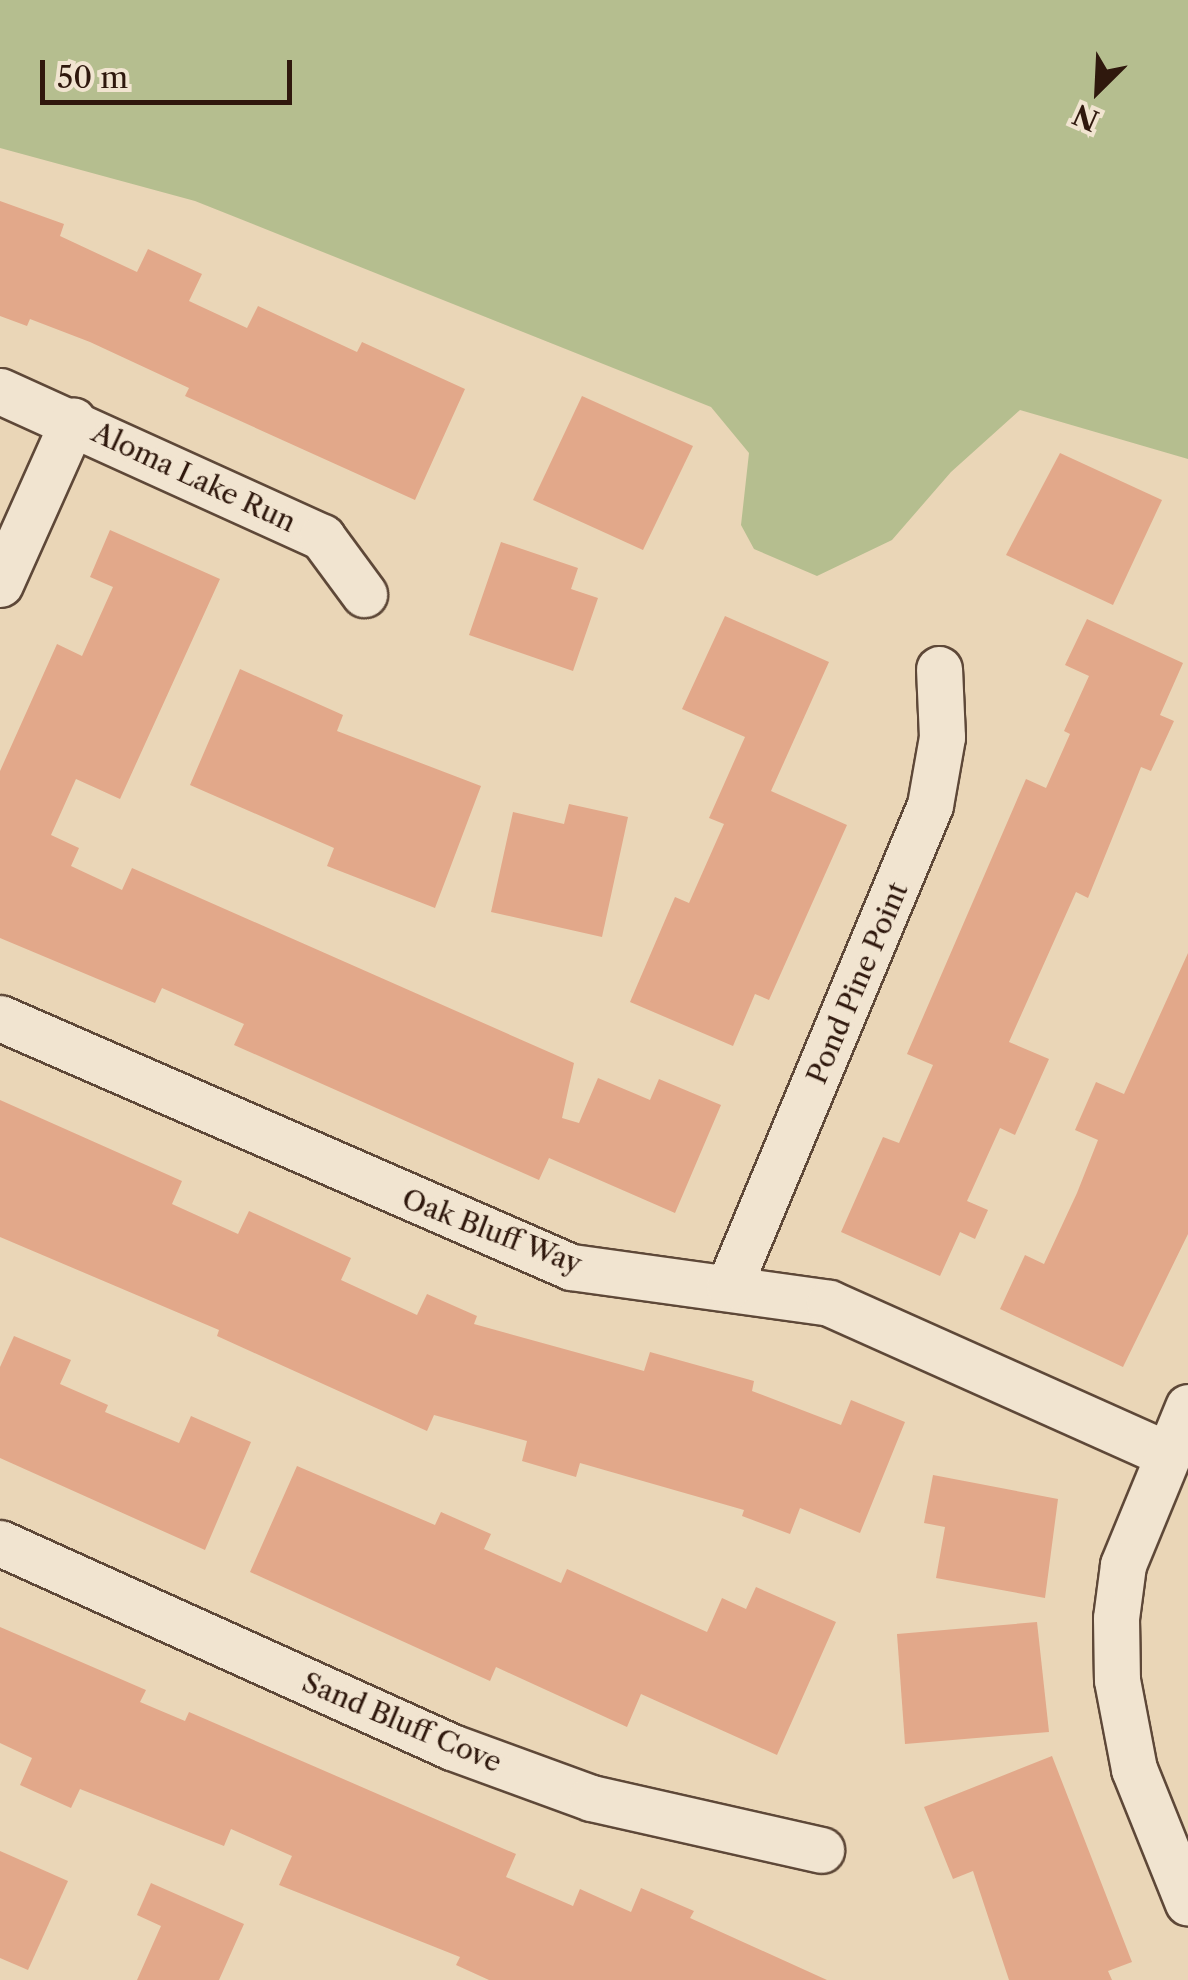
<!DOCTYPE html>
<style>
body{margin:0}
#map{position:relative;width:1188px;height:1980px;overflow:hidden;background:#ead6b7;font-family:"Libre Caslon Text",serif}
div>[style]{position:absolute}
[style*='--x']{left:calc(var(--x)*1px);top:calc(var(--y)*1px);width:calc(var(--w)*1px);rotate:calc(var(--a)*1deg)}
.green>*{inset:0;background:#b5be8f}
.building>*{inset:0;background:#e2a88a}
.roads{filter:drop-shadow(2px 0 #5e4838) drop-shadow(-2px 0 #5e4838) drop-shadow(0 2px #5e4838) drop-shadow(0 -2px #5e4838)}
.minor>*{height:45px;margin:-22.5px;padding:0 22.5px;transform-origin:22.5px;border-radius:22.5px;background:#f1e4d0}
span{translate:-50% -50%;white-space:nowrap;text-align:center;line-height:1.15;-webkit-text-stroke:9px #f1e4d0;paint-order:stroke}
.street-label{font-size:28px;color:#2f180d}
.north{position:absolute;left:1048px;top:40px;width:100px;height:100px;-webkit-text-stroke:8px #f1e4d0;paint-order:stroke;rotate:204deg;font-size:28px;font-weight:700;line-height:40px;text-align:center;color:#2f180d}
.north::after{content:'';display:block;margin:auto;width:35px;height:45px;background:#2f180d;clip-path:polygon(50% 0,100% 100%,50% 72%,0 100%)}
.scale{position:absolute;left:40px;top:60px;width:252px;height:45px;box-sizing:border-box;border:5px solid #2f180d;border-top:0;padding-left:12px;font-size:30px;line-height:35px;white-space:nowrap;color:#2f180d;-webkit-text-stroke:8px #f1e4d0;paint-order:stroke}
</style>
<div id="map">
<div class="green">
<i style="clip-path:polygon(0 0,1188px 0,1188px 459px,1020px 410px,951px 472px,892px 540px,817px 576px,754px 549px,741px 525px,749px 453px,711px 407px,195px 201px,0 148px)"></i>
</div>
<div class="building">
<i style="clip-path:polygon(0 201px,64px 224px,60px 236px,137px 272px,148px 249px,202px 274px,189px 301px,247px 328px,258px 306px,357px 352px,362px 342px,465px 389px,415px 500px,185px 396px,189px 388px,90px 342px,30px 319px,27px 326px,0 316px)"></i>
<i style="clip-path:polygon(582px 396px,693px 446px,643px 550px,533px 500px)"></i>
<i style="clip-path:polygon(1060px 453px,1162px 500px,1113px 605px,1006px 555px)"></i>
<i style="clip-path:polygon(110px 530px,220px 579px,120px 799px,76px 779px,51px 835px,79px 848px,71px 866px,122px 890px,132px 868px,574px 1063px,562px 1118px,579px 1123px,598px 1078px,650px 1100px,659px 1079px,721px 1105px,675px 1213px,549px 1158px,539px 1180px,234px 1045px,244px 1024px,162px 988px,155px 1003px,0 938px,0 771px,57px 644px,82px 656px,113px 587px,90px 577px)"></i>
<i style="clip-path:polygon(501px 542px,578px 568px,571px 589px,598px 598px,573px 671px,469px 635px)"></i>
<i style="clip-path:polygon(725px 616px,829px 662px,771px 791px,847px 825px,769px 1000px,755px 994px,733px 1046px,630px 1002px,675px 897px,689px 903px,724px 824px,709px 818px,745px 737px,682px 709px)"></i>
<i style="clip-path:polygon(1087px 619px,1183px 663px,1160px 715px,1174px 721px,1151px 771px,1141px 767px,1088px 898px,1076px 892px,1009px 1042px,1049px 1059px,1015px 1135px,1000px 1128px,967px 1201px,988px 1210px,975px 1239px,960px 1232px,940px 1276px,841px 1232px,883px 1137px,899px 1143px,933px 1065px,907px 1054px,1026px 779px,1046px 788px,1070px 734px,1064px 731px,1089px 676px,1065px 665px)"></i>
<i style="clip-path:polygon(240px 669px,343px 715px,337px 731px,481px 786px,435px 908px,327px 866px,334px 848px,190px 785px)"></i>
<i style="clip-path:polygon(569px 804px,628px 817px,602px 937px,491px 912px,513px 812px,564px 824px)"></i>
<i style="clip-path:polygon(1188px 953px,1188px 1234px,1123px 1367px,1000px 1309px,1025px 1255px,1044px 1264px,1077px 1193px,1098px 1140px,1075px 1130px,1096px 1082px,1124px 1094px)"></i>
<i style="clip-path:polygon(0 1100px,182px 1181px,172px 1204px,238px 1234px,249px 1211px,351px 1258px,341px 1280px,417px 1315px,427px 1294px,477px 1316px,474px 1324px,644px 1371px,650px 1352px,754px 1381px,752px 1391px,841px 1425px,851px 1400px,905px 1422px,860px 1533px,800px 1508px,790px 1534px,742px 1516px,744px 1510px,580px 1463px,576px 1477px,522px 1461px,527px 1441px,434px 1415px,427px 1431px,217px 1336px,219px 1330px,0 1237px)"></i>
<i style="clip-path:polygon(14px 1336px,71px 1360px,60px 1384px,108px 1405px,105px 1412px,179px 1443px,191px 1416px,251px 1442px,205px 1550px,0 1458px,0 1367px)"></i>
<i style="clip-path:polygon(297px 1466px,435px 1525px,441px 1512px,491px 1534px,484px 1549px,561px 1583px,567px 1569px,707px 1632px,722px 1598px,746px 1609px,756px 1587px,836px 1622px,777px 1755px,641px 1694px,627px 1727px,496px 1667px,490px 1681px,250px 1572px)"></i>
<i style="clip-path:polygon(933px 1475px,1058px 1499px,1045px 1598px,936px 1578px,945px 1527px,924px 1523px)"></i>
<i style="clip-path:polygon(1037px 1622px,1049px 1732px,905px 1744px,897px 1634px)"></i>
<i style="clip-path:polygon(0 1627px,146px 1690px,140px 1702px,185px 1721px,189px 1712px,516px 1854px,506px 1877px,573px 1906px,580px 1889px,631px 1912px,641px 1888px,694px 1911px,690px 1918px,827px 1980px,489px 1980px,456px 1965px,460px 1957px,279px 1885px,292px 1856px,231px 1829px,224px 1846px,80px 1789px,71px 1808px,20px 1785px,32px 1758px,0 1743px)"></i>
<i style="clip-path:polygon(1052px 1756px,1132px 1962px,1108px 1971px,1112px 1980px,1009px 1980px,973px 1871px,953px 1879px,924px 1807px)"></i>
<i style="clip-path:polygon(0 1851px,68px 1881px,28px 1970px,0 1958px)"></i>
<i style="clip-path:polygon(151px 1883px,244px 1924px,219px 1980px,137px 1980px,161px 1926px,137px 1915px)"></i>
</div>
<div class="roads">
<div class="minor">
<i style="--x:0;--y:391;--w:354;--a:24.4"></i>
<i style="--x:322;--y:537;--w:71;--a:53.6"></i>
<i style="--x:0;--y:584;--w:179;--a:-65.9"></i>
<i style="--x:0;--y:1018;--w:623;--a:23.56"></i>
<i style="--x:571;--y:1267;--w:260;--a:7.9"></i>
<i style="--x:829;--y:1303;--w:370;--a:24.1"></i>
<i style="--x:729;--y:1286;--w:521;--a:-67.32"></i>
<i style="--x:930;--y:805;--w:69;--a:-80"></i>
<i style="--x:942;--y:737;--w:68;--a:-92.5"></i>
<i style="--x:1188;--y:1407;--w:171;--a:112.4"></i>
<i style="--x:1123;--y:1565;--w:53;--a:97.5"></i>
<i style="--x:1116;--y:1618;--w:62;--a:89.1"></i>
<i style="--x:1117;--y:1680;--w:91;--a:79.2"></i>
<i style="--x:1134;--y:1769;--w:144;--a:68.1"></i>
<i style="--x:0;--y:1543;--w:496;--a:24.3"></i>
<i style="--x:452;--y:1747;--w:148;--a:20.1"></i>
<i style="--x:591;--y:1798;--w:236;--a:12.7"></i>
</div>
</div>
<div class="street-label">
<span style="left:194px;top:477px;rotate:25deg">Aloma Lake Run</span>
<span style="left:857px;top:983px;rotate:-67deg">Pond Pine Point</span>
<span style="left:492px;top:1231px;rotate:21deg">Oak Bluff Way</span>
<span style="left:402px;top:1722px;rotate:23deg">Sand Bluff Cove</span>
</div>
<div class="north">N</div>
<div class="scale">50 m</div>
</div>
